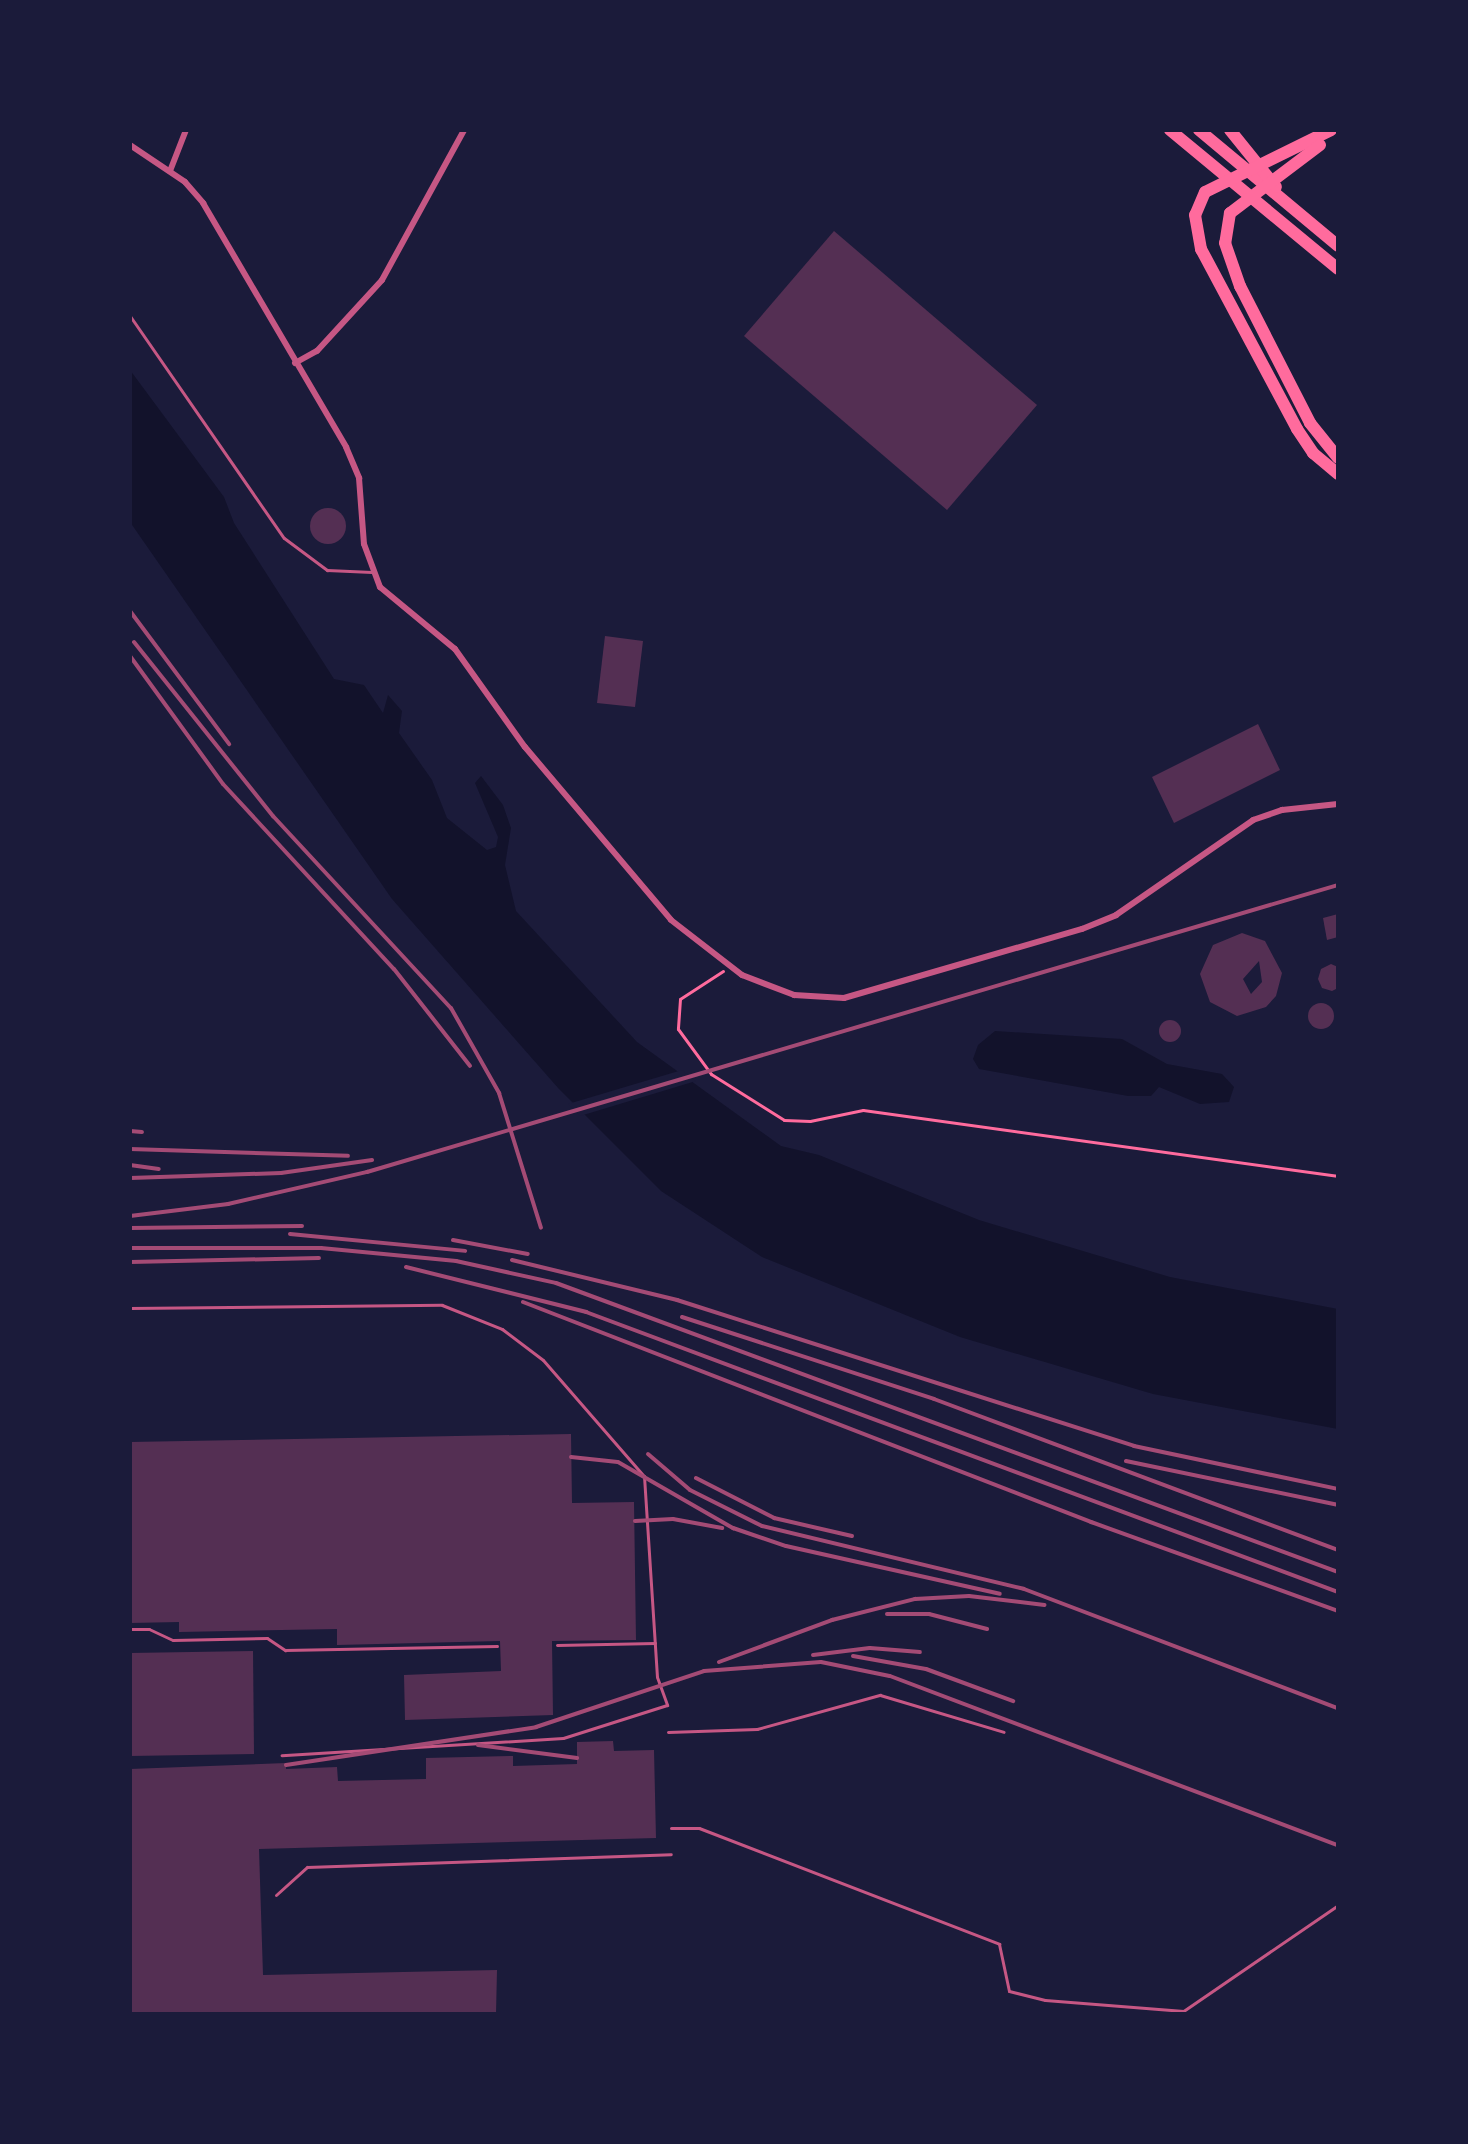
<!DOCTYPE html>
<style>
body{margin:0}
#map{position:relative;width:1468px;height:2144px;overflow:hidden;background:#1b1b3a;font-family:Karla,sans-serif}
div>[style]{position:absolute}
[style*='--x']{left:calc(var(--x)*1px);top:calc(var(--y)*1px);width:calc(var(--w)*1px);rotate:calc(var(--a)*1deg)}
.water>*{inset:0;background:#12122b}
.pier>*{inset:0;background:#1b1b3a}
.building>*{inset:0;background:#542f53}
.round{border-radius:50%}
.path>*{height:3px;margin:-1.5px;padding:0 1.5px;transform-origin:1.5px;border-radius:1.5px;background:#ff6b9d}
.service>*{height:3px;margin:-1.5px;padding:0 1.5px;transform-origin:1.5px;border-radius:1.5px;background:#c65784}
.minor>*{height:6px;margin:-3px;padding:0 3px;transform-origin:3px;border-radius:3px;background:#c65784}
.motorway>*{height:12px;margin:-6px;padding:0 6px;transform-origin:6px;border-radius:6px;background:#ff6b9d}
.rail>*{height:4px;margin:-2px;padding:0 2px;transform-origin:2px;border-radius:2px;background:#a44b75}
span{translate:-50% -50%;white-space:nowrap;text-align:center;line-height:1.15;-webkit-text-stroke:6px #1b1b3a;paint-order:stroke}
.frame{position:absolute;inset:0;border:132px solid #1b1b3a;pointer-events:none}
</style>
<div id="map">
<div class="water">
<i style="clip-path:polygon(130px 370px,224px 497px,234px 523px,334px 679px,364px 685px,383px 713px,388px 695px,402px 711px,399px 733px,432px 780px,447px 818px,487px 850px,496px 847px,498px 837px,475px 783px,481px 776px,503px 805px,511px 828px,505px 865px,516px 911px,637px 1042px,781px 1146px,819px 1155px,979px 1220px,1170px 1277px,1338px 1309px,1338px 1429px,1153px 1394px,960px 1337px,762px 1257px,661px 1191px,559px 1089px,392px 899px,130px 522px)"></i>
<i style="clip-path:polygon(995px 1031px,1122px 1039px,1167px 1064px,1222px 1074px,1234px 1087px,1229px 1102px,1200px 1104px,1159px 1087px,1151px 1096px,1128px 1096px,979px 1069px,973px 1059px,978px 1045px)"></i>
</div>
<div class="pier">
<i style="clip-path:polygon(682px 1070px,696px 1081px,580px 1116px,568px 1104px)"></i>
</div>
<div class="building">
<i style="clip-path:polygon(834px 231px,1037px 405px,947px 510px,744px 336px)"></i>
<i class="round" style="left:310px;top:508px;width:36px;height:36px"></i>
<i style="clip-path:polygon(605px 636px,643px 641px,635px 707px,597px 703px)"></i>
<i style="clip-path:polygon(1258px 724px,1280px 770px,1174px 823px,1152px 777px)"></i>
<i style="clip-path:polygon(1338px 914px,1338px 937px,1327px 940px,1323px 918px)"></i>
<i style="clip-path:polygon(evenodd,1242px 933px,1265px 941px,1282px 973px,1276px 996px,1266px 1007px,1237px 1016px,1210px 1002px,1200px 974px,1213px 945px,1242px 933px,1259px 961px,1262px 982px,1251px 994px,1243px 979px,1259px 961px)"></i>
<i style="clip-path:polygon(1331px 964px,1338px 967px,1338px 988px,1332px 991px,1322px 988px,1318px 979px,1321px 969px)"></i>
<i class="round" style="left:1308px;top:1003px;width:26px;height:26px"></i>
<i class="round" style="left:1159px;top:1020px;width:22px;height:22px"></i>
<i style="clip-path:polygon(571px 1434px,572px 1503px,634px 1502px,636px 1640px,552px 1641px,553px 1715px,405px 1720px,404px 1675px,501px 1671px,500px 1641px,337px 1645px,337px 1629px,179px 1632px,179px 1622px,130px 1623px,130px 1442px)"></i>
<i style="clip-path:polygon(253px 1651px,254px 1754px,130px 1756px,130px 1653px)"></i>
<i style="clip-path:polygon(613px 1741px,614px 1751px,654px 1750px,656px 1838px,259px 1849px,263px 1975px,497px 1970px,496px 2014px,130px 2014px,130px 1769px,286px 1763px,286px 1769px,337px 1767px,338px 1781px,426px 1779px,426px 1758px,513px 1756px,513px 1766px,577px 1764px,577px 1742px)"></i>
</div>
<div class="path">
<i style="--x:723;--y:971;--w:51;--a:146.9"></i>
<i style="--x:680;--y:999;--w:30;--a:94"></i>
<i style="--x:678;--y:1029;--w:56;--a:53.7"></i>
<i style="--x:711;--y:1074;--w:86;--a:32.2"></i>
<i style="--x:784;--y:1120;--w:26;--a:2"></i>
<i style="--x:810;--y:1121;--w:54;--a:-11.7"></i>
<i style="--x:863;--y:1110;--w:480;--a:7.9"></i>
</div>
<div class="service">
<i style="--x:130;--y:316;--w:270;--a:55.3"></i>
<i style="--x:284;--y:538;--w:54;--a:36.7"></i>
<i style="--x:327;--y:570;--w:45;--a:2.5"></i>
<i style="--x:130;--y:1308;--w:312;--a:-0.6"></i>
<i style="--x:442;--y:1305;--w:65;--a:21.8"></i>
<i style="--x:502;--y:1329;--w:51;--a:37.1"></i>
<i style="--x:543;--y:1360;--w:154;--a:49"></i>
<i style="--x:644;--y:1476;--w:201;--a:86.3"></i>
<i style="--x:657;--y:1677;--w:30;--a:70"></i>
<i style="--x:667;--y:1705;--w:109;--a:162.4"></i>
<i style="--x:563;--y:1738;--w:282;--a:176.5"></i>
<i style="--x:130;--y:1629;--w:19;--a:0"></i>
<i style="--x:149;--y:1629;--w:26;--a:25"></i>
<i style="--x:173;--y:1640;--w:94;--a:-1.2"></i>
<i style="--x:267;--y:1638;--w:22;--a:34"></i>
<i style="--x:285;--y:1650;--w:212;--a:-1.1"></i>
<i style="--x:557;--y:1645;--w:98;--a:-1.2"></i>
<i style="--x:668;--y:1732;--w:89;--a:-1.9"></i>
<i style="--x:757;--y:1729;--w:128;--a:-15.5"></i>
<i style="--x:880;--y:1695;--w:129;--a:16.6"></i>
<i style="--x:671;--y:1828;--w:28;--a:0"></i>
<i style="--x:699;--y:1828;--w:322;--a:21.1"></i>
<i style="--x:999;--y:1944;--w:48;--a:78"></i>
<i style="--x:1009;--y:1991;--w:37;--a:14"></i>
<i style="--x:1045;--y:2000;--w:139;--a:4.5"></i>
<i style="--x:276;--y:1895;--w:42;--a:-42.1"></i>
<i style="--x:307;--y:1867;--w:364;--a:-2"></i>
<i style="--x:1179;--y:2014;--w:193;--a:-34.4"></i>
</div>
<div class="minor">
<i style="--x:130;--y:145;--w:66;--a:33.9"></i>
<i style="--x:185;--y:182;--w:28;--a:49"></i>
<i style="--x:203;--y:203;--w:283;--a:59.6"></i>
<i style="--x:346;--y:447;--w:34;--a:67"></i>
<i style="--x:359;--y:478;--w:66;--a:85.7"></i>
<i style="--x:364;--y:544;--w:46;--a:69.6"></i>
<i style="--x:380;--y:587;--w:97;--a:39.6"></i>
<i style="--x:455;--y:649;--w:120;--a:54.5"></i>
<i style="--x:525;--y:747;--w:226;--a:49.8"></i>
<i style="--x:671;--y:920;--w:90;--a:37.8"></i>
<i style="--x:742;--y:975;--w:56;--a:21"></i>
<i style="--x:794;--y:995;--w:50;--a:3.4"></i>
<i style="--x:844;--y:998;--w:248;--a:-16.2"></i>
<i style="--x:1082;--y:929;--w:37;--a:-22"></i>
<i style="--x:1116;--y:915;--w:167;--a:-34.7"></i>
<i style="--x:1253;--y:820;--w:31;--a:-19"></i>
<i style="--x:1282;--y:810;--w:56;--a:-6.1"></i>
<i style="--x:170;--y:171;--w:44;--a:-68.7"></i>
<i style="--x:295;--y:363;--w:25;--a:-29"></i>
<i style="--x:317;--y:351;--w:96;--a:-47.5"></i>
<i style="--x:382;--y:280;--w:171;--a:-61.3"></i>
</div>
<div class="motorway">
<i style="--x:1170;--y:130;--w:218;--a:39.6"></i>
<i style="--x:1199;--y:130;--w:181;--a:39.8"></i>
<i style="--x:1230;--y:130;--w:73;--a:51.1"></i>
<i style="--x:1331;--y:130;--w:140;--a:153.8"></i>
<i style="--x:1205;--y:192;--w:25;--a:113"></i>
<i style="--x:1195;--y:215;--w:35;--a:80"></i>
<i style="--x:1201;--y:249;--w:204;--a:61.9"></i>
<i style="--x:1297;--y:429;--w:29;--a:56"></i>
<i style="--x:1313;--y:453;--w:33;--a:40"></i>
<i style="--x:1320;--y:145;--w:113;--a:142.9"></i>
<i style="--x:1230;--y:213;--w:30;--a:99"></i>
<i style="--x:1225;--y:243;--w:46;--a:70.8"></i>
<i style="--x:1240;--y:286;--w:154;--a:62.9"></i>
<i style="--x:1310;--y:423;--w:45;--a:51.3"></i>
</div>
<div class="rail">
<i style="--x:130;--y:611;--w:166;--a:53.3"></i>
<i style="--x:134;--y:642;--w:223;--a:51.4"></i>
<i style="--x:273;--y:816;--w:262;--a:47.2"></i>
<i style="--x:451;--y:1008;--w:98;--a:60.5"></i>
<i style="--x:499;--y:1093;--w:141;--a:72.7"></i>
<i style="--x:130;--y:656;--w:158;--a:54"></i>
<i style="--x:223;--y:784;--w:252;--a:47.3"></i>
<i style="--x:394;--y:969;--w:123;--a:51.9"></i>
<i style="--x:130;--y:1131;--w:12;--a:5"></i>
<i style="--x:130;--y:1149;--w:218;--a:1.8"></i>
<i style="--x:130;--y:1165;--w:29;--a:8"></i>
<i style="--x:130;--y:1178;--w:151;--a:-1.9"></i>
<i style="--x:281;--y:1173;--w:92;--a:-8.1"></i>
<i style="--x:130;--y:1216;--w:99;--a:-7"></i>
<i style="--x:228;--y:1204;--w:143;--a:-13"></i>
<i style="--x:367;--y:1172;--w:1013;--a:-16.47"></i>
<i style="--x:130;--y:1228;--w:172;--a:-0.7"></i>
<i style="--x:290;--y:1234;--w:176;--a:5.5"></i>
<i style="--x:453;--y:1240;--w:76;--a:10.6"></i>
<i style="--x:130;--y:1248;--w:191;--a:0"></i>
<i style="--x:321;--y:1248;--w:136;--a:5.5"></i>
<i style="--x:456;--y:1261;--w:102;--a:12.4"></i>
<i style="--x:556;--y:1283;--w:834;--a:20.28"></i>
<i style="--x:512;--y:1260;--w:170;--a:13.6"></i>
<i style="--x:677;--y:1300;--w:480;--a:17.7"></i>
<i style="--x:1134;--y:1446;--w:208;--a:11.9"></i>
<i style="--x:130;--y:1262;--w:189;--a:-1.2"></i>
<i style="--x:406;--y:1267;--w:186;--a:14"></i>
<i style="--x:586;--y:1312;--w:802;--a:20.42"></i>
<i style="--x:523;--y:1302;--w:609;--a:21.17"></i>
<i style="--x:1091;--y:1522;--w:263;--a:19.8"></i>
<i style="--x:682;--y:1317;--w:265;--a:18"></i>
<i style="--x:934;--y:1399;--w:431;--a:20.5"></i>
<i style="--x:648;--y:1454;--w:55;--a:40.6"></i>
<i style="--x:690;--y:1490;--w:80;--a:26.6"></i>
<i style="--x:762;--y:1526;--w:269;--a:13.5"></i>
<i style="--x:1024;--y:1589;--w:336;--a:20.8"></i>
<i style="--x:571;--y:1457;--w:47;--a:6.1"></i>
<i style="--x:618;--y:1462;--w:133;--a:29.9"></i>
<i style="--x:733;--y:1528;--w:56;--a:18.8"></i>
<i style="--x:786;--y:1546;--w:219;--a:12.6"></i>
<i style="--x:1126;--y:1461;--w:217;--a:11.7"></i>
<i style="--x:696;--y:1478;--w:88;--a:27.1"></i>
<i style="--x:774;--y:1518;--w:80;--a:13"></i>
<i style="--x:635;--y:1521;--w:38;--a:-3"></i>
<i style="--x:673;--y:1519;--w:50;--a:10.4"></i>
<i style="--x:887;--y:1614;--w:42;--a:0"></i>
<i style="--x:929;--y:1614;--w:60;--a:14.5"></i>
<i style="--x:813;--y:1655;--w:57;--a:-7"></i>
<i style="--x:870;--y:1648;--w:50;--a:4.6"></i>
<i style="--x:853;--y:1656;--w:74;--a:10.1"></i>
<i style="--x:926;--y:1669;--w:93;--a:20.2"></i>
<i style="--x:719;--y:1662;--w:121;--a:-20.4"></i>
<i style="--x:832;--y:1620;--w:86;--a:-14.2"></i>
<i style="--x:915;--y:1599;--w:54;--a:-3.2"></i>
<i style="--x:969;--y:1596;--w:76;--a:6.8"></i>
<i style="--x:478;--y:1745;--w:100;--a:7.5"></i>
<i style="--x:286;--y:1765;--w:253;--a:-8.6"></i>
<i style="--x:536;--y:1727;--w:177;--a:-18.4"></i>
<i style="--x:704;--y:1671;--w:117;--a:-4.4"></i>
<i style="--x:821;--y:1662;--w:70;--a:11.5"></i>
<i style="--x:890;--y:1676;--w:479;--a:20.7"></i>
</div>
<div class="frame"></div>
</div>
